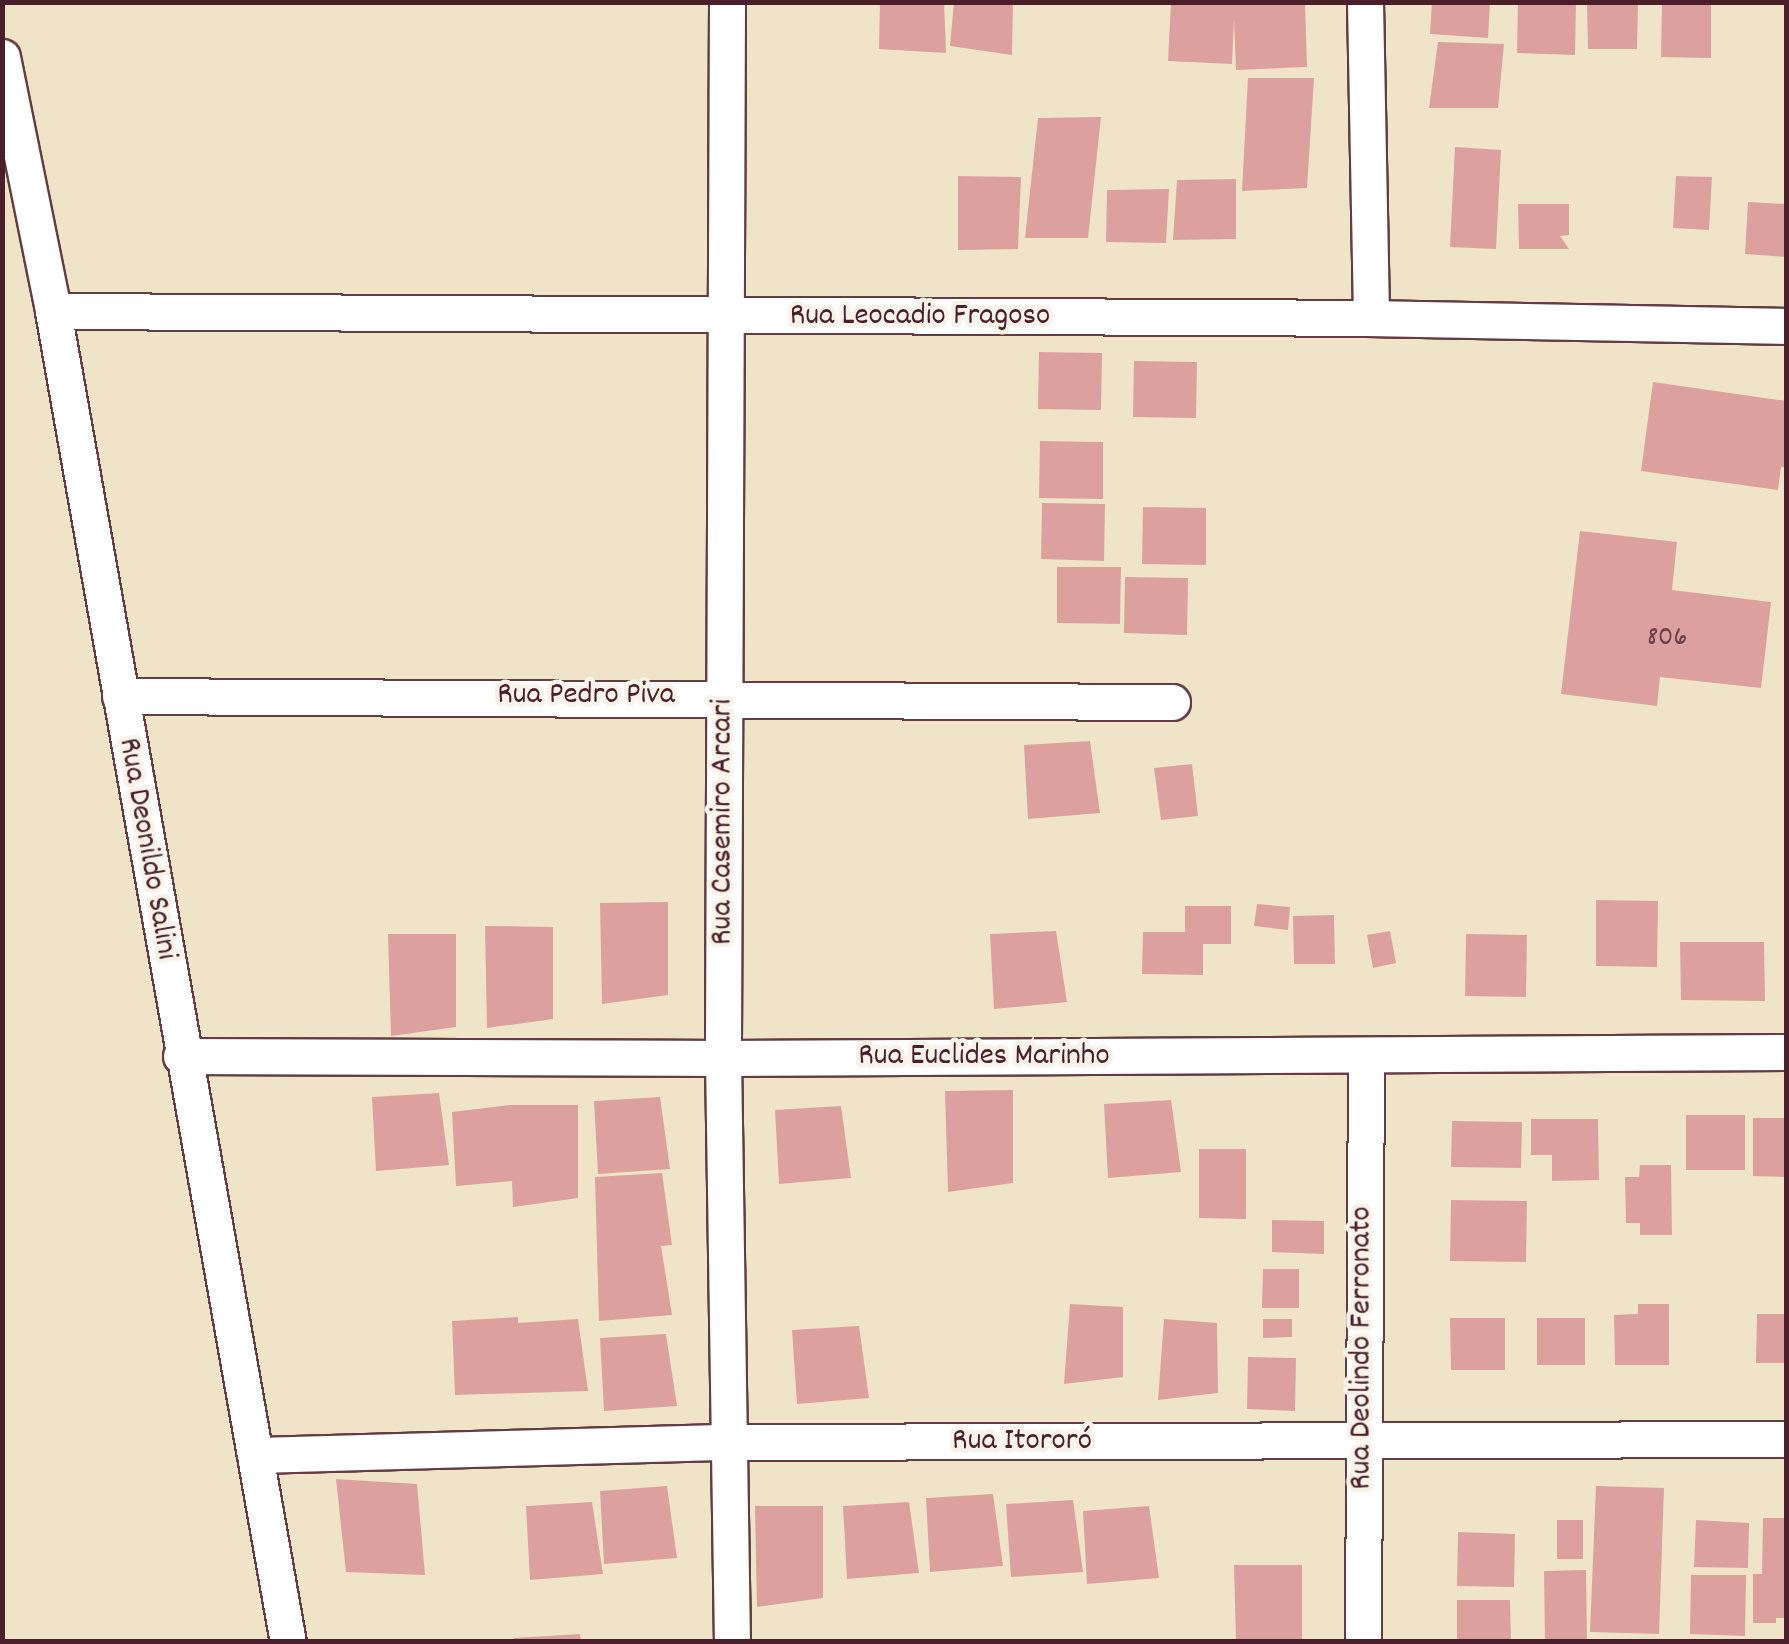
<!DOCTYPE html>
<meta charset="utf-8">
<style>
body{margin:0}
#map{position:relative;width:1789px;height:1644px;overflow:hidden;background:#f0e4c8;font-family:Dekko,sans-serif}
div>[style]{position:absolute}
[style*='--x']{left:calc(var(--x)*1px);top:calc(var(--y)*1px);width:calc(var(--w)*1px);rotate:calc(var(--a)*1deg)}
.building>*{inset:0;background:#dca19f}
.roads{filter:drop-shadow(2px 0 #633d43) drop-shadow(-2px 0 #633d43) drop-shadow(0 2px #633d43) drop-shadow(0 -2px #633d43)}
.minor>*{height:35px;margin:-17.5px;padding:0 17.5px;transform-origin:17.5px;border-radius:17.5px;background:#fff}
span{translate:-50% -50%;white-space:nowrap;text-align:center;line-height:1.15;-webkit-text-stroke:9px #f7f3e8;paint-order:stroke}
.number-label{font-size:28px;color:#6e4048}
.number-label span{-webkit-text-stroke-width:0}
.street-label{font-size:32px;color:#4a1f2b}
.frame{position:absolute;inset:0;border:5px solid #4a1f2b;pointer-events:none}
</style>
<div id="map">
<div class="building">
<i style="clip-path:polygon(880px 2px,944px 2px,946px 53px,879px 49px)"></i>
<i style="clip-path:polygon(954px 2px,1013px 2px,1012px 55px,950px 46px)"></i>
<i style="clip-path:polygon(1171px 2px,1305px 2px,1307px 67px,1236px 70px,1234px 19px,1232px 64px,1168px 61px)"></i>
<i style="clip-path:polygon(1432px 2px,1490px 2px,1488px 38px,1430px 34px)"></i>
<i style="clip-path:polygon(1518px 2px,1576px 2px,1575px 55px,1517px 53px)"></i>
<i style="clip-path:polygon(1587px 2px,1638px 2px,1637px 49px,1588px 49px)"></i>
<i style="clip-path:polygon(1662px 2px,1711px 2px,1711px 58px,1661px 57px)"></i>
<i style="clip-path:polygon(1438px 42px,1504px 44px,1498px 108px,1429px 108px)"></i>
<i style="clip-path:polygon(1248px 78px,1314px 78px,1307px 188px,1242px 191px)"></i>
<i style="clip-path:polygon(1101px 117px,1088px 238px,1025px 238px,1038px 118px)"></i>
<i style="clip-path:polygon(1455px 147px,1501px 150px,1496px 249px,1450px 247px)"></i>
<i style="clip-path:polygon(958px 176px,1021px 177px,1018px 249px,958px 250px)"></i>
<i style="clip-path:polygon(1676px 176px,1712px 177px,1709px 230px,1673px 228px)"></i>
<i style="clip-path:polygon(1236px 179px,1236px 239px,1173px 240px,1177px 180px)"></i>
<i style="clip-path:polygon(1169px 189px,1166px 243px,1106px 242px,1107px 190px)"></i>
<i style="clip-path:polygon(1748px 202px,1786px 204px,1786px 257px,1745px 254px)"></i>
<i style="clip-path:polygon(1518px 204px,1569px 204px,1569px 235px,1560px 236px,1569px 249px,1519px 249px)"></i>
<i style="clip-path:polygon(1039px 352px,1102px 353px,1101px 410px,1038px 409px)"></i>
<i style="clip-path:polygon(1134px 361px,1197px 362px,1196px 418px,1133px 417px)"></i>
<i style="clip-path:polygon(1653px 382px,1786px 401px,1786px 467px,1781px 467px,1778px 490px,1641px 471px)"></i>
<i style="clip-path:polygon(1040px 441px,1103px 442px,1103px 499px,1039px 498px)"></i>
<i style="clip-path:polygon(1042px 503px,1105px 504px,1104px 561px,1041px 559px)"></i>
<i style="clip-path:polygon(1143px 507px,1206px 508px,1206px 565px,1142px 564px)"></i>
<i style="clip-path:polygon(1580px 531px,1677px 542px,1672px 590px,1771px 602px,1761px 688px,1660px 677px,1657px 706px,1561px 694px)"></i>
<i style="clip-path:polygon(1057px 567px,1121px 567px,1120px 624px,1057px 623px)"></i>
<i style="clip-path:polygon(1125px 577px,1188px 578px,1187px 635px,1124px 633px)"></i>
<i style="clip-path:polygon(1090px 741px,1100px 813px,1028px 819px,1024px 745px)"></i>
<i style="clip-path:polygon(1192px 764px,1198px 816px,1161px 820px,1154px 768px)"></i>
<i style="clip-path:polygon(1596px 900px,1658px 901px,1657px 967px,1596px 966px)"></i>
<i style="clip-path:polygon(668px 902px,668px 995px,602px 1004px,600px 903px)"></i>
<i style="clip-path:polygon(1257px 904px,1290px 907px,1288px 930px,1254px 926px)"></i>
<i style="clip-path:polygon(1185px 906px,1231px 906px,1231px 944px,1203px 944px,1203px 975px,1142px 974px,1143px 932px,1185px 932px)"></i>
<i style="clip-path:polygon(1334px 915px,1335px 964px,1294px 964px,1293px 916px)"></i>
<i style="clip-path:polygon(485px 926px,553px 927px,553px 1019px,487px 1028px)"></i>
<i style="clip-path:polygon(1056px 931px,1067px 1002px,994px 1009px,990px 934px)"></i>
<i style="clip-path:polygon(1390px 931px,1396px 963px,1373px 968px,1367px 935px)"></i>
<i style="clip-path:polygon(388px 934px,456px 934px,456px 1027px,391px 1036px)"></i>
<i style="clip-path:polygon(1466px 934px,1527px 935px,1526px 997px,1465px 996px)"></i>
<i style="clip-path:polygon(1680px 942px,1764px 942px,1765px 1001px,1681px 1000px)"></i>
<i style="clip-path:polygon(1013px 1090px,1013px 1183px,948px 1192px,945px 1091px)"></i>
<i style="clip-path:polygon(439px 1093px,449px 1165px,376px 1171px,372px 1097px)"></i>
<i style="clip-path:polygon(660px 1097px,670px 1169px,598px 1174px,594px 1101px)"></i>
<i style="clip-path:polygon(1171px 1100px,1181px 1172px,1108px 1178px,1104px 1104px)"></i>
<i style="clip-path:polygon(511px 1105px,578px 1105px,578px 1198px,513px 1207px,512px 1181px,456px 1186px,452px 1112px)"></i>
<i style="clip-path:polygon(841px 1106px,851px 1178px,779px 1184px,775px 1110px)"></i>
<i style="clip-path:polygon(1686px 1115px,1745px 1115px,1745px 1170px,1686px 1170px)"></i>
<i style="clip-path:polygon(1753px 1118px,1786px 1118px,1786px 1177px,1753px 1176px)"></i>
<i style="clip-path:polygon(1531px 1119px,1598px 1119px,1599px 1180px,1552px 1181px,1552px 1155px,1531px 1155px)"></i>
<i style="clip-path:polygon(1452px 1121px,1522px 1122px,1521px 1168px,1451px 1167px)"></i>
<i style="clip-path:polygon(1199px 1149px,1246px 1149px,1246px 1219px,1199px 1218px)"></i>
<i style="clip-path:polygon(1640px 1165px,1671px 1165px,1672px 1235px,1640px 1235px,1640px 1223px,1626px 1223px,1625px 1177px,1639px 1177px)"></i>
<i style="clip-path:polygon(662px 1173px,672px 1245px,661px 1246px,672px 1315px,599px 1321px,595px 1177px)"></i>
<i style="clip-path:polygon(1451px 1200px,1527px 1201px,1526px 1262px,1450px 1261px)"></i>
<i style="clip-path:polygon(1272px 1220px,1324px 1221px,1324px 1254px,1272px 1252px)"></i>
<i style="clip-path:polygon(1263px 1269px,1299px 1269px,1299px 1308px,1262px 1308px)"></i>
<i style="clip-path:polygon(1070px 1304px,1123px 1307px,1123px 1377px,1064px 1384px)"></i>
<i style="clip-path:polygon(1638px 1304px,1669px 1304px,1669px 1365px,1615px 1365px,1614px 1315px,1638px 1314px)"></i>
<i style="clip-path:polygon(1757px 1314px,1786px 1314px,1786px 1363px,1756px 1363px)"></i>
<i style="clip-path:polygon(518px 1317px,518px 1323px,578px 1319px,588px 1391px,455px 1395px,452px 1321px)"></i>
<i style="clip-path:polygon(1450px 1318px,1505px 1318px,1505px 1370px,1451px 1370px)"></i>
<i style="clip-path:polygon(1537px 1318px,1585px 1318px,1585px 1365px,1537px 1365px)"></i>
<i style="clip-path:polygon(1164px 1319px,1217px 1323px,1218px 1393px,1158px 1400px)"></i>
<i style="clip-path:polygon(1263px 1319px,1292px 1319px,1292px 1337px,1263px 1338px)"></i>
<i style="clip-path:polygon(859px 1326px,869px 1398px,797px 1404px,792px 1330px)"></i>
<i style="clip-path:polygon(666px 1334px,677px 1406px,604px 1411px,600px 1338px)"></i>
<i style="clip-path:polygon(1248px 1357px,1296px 1358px,1295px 1411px,1247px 1409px)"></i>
<i style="clip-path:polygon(336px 1479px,417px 1484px,425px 1575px,346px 1572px)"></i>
<i style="clip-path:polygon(667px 1486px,677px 1558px,604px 1564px,600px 1491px)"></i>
<i style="clip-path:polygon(1596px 1486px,1664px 1488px,1659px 1634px,1590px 1632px)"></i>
<i style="clip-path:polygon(993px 1494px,1003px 1566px,930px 1572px,926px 1498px)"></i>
<i style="clip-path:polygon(1073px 1500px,1083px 1572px,1011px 1577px,1006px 1504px)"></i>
<i style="clip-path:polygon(592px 1502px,603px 1574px,530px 1580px,526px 1506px)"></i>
<i style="clip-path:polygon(909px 1502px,919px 1573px,847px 1579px,843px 1506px)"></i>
<i style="clip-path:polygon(755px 1506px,823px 1506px,823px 1598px,757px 1607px)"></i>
<i style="clip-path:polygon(1149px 1506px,1159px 1578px,1087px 1584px,1083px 1511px)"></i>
<i style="clip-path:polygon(1763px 1518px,1786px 1518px,1786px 1618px,1776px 1618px,1776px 1623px,1753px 1623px,1753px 1574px,1762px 1574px)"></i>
<i style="clip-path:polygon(1557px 1520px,1583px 1520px,1583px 1559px,1557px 1559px)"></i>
<i style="clip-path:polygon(1696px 1520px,1749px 1523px,1748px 1568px,1694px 1567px)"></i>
<i style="clip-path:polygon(1458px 1532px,1515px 1534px,1514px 1587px,1457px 1586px)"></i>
<i style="clip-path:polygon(1234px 1565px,1302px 1565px,1302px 1642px,1236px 1642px)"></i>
<i style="clip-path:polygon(1586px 1570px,1587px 1642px,1545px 1642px,1544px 1571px)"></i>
<i style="clip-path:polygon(1691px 1575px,1746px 1575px,1745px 1636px,1690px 1634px)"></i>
<i style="clip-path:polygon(1457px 1600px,1510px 1600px,1511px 1642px,1457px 1642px)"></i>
<i style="clip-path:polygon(580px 1634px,581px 1642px,514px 1642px,514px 1638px)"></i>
</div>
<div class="roads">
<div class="minor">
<i style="--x:727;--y:2;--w:1056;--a:90.22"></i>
<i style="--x:723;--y:1058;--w:584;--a:89.12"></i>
<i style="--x:1365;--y:2;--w:316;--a:88.9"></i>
<i style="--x:2;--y:57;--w:259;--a:78.6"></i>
<i style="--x:53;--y:311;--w:1352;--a:79.99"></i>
<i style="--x:53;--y:311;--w:1318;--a:0.3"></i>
<i style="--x:1371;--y:318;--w:415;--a:1.1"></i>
<i style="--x:120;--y:696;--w:1052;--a:0.33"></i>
<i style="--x:181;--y:1056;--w:542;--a:0.21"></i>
<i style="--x:723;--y:1058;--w:1063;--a:-0.32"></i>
<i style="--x:257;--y:1455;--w:472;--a:-1.6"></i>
<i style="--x:729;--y:1442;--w:1057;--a:-0.16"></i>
<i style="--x:1363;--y:1642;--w:587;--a:-89.71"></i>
</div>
</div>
<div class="number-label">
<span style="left:1667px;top:639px">806</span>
</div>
<div class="street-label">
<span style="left:920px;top:317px">Rua Leocadio Fragoso</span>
<span style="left:586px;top:696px">Rua Pedro Piva</span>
<span style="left:724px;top:822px;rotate:-90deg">Rua Casemiro Arcari</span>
<span style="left:146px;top:849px;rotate:80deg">Rua Deonildo Salini</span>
<span style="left:984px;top:1057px">Rua Euclides Marinho</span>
<span style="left:1363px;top:1348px;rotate:-90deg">Rua Deolindo Ferronato</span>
<span style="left:1022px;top:1442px">Rua Itororó</span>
</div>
<div class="frame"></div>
</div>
